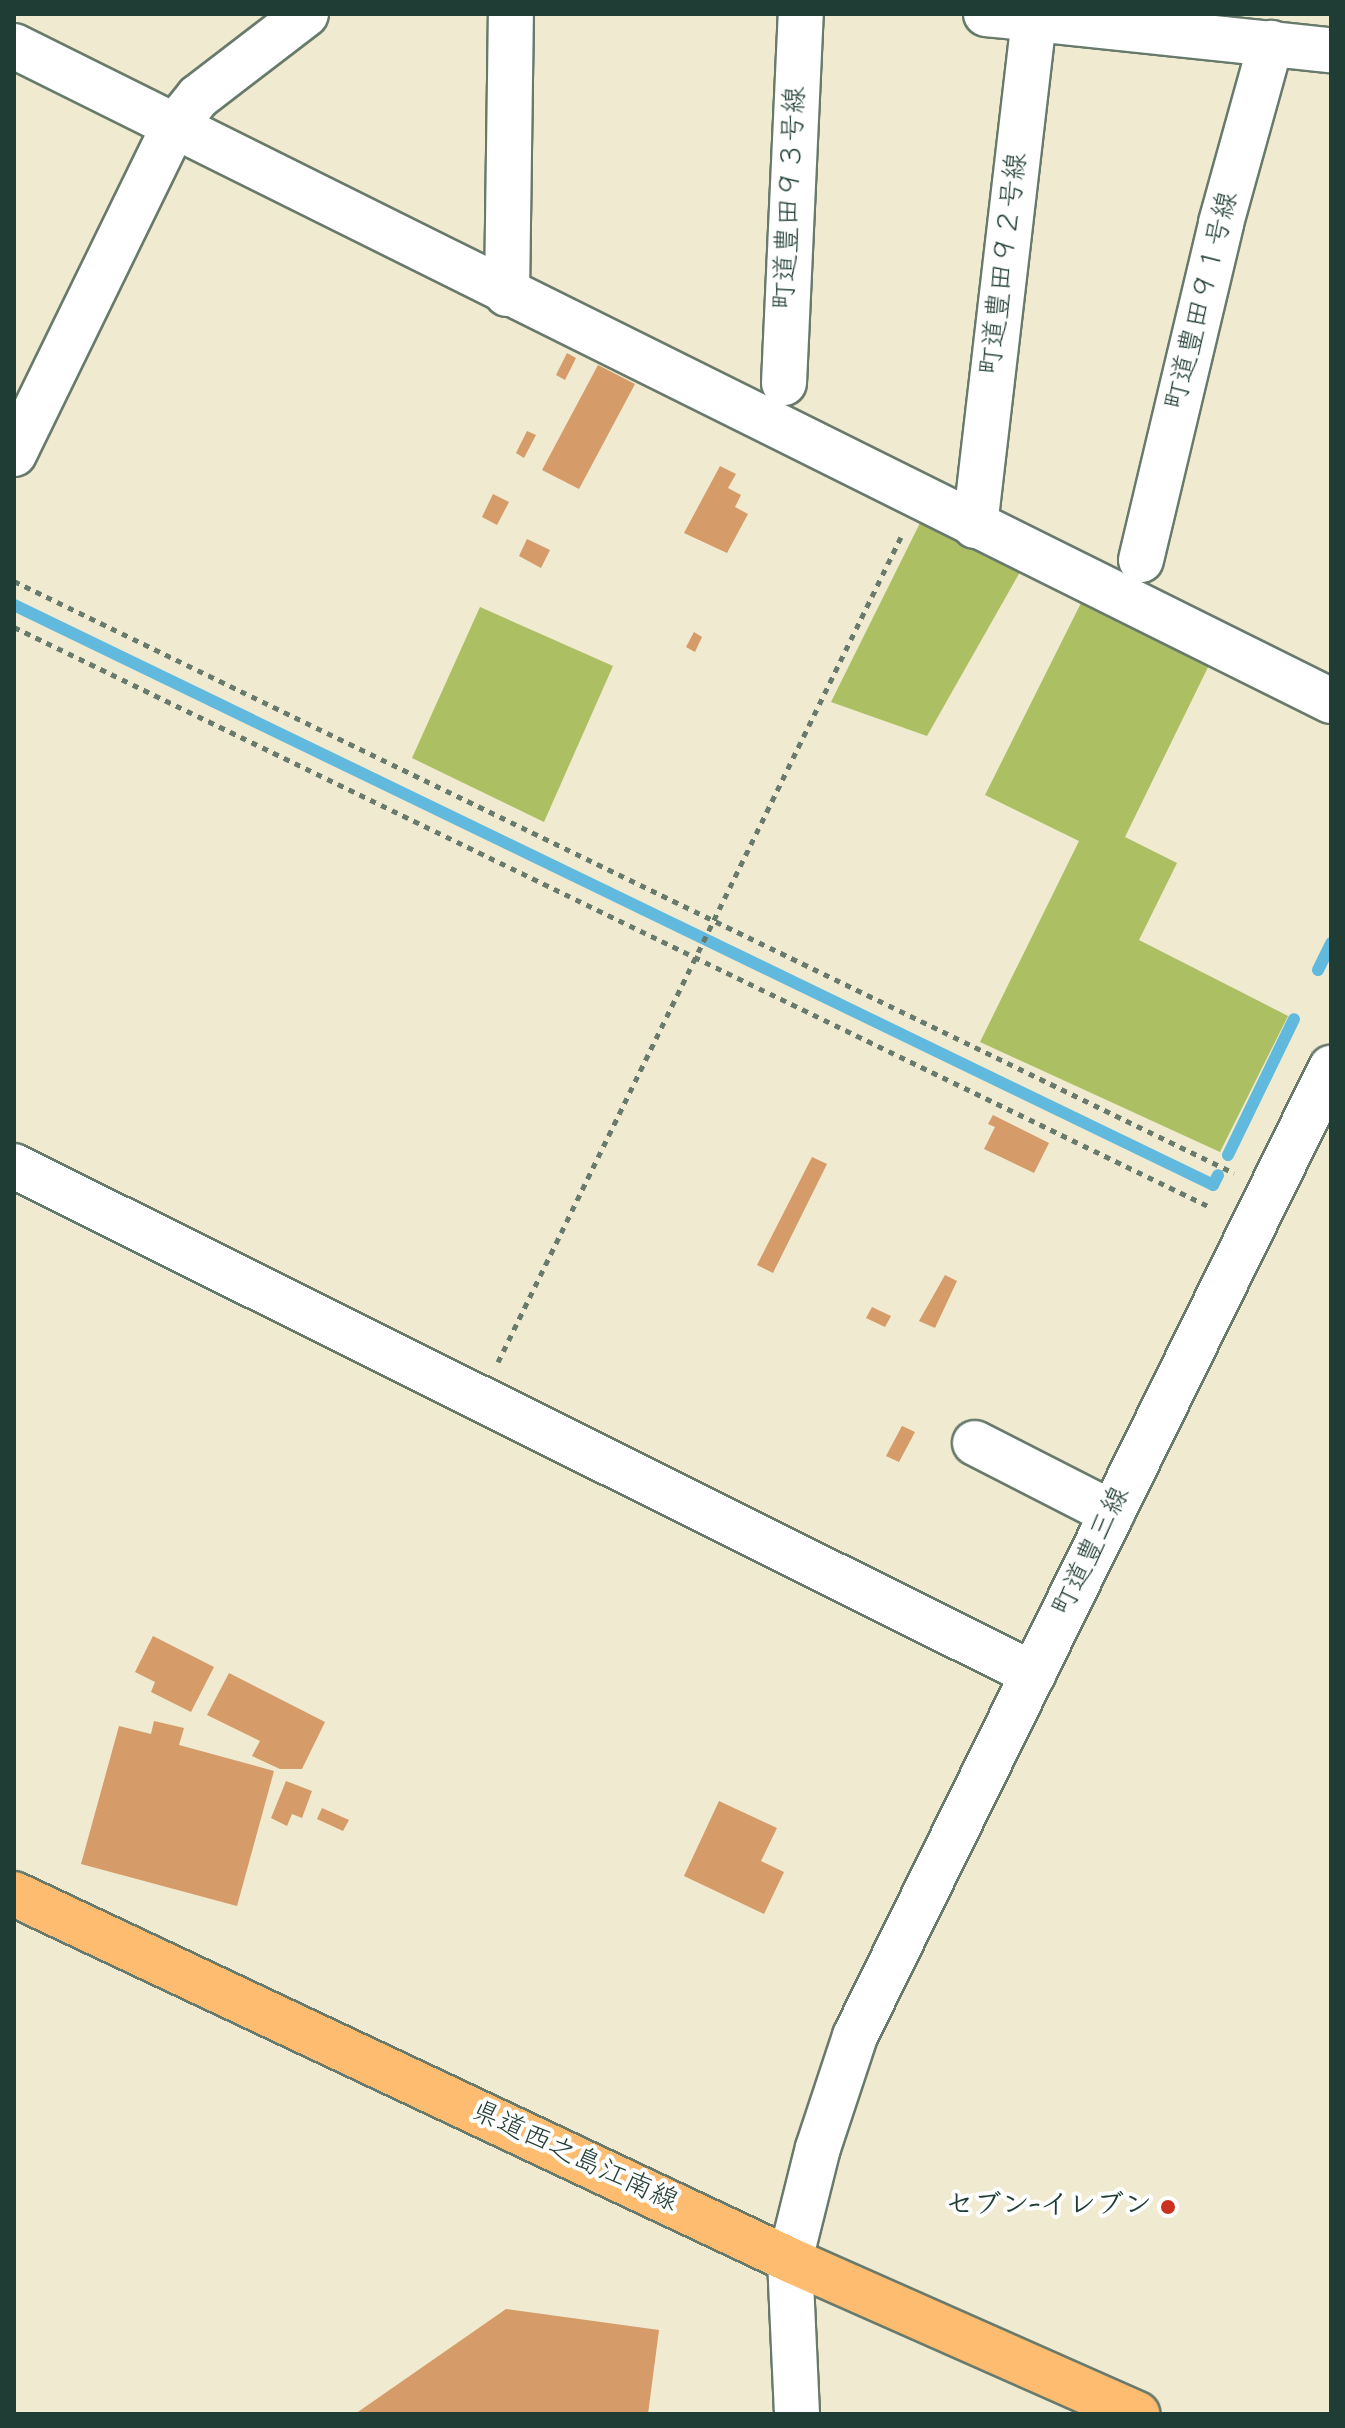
<!DOCTYPE html>
<meta charset="utf-8">
<style>
body{margin:0}
#map{position:relative;width:1345px;height:2428px;overflow:hidden;background:#efead0;font-family:"Indie Flower","Klee One",sans-serif}
div>[style]{position:absolute}
[style*='--x']{left:calc(var(--x)*1px);top:calc(var(--y)*1px);width:calc(var(--w)*1px);rotate:calc(var(--a)*1deg)}
.green>*{inset:0;background:#acbf63}
.stream>*{height:12px;margin:-6px;padding:0 6px;transform-origin:6px;border-radius:6px;background:#61bade}
.building>*{inset:0;background:#d59b69}
.path>*{height:5px;margin-top:-2.5px;transform-origin:0;background:repeating-linear-gradient(90deg,#687a6b 0 6px,transparent 0 12px)}
.roads{filter:drop-shadow(2px 0 #687a6b) drop-shadow(-2px 0 #687a6b) drop-shadow(0 2px #687a6b) drop-shadow(0 -2px #687a6b)}
.minor>*{height:44px;margin:-22px;padding:0 22px;transform-origin:22px;border-radius:22px;background:#fff}
.major>*{height:44px;margin:-22px;padding:0 22px;transform-origin:22px;border-radius:22px;background:#fdbc6f}
.dots>*{width:22px;height:22px;translate:-50% -50%;box-sizing:border-box;border:4px solid #fff;border-radius:50%}
span{translate:-50% -50%;white-space:nowrap;text-align:center;line-height:1.15;-webkit-text-stroke:8px #fff;paint-order:stroke}
.street-label{font-size:28px;color:#1f3d34}
.poi-label{font-size:28px;color:#1f3d34;font-weight:700}
.right{translate:-100% -50%;text-align:right}
.frame{position:absolute;inset:0;border:16px solid #1f3d34;pointer-events:none}
</style>
<div id="map">
<div class="green">
<i style="clip-path:polygon(924px 515px,1024px 565px,927px 736px,831px 702px)"></i>
<i style="clip-path:polygon(1085px 595px,1212px 659px,1125px 837px,1177px 863px,1139px 940px,1288px 1016px,1220px 1152px,980px 1042px,1079px 841px,985px 795px)"></i>
<i style="clip-path:polygon(480px 607px,613px 666px,544px 822px,412px 758px)"></i>
</div>
<div class="stream">
<i style="--x:14;--y:605;--w:1332;--a:25.81"></i>
<i style="--x:1213;--y:1185;--w:11;--a:-63"></i>
<i style="--x:1318;--y:970;--w:30;--a:-64"></i>
<i style="--x:1228;--y:1155;--w:151;--a:-64.1"></i>
</div>
<div class="building">
<i style="clip-path:polygon(567px 353px,576px 358px,565px 380px,556px 375px)"></i>
<i style="clip-path:polygon(598px 365px,635px 384px,579px 489px,542px 470px)"></i>
<i style="clip-path:polygon(527px 431px,536px 435px,524px 458px,516px 453px)"></i>
<i style="clip-path:polygon(720px 466px,736px 474px,728px 488px,741px 495px,735px 507px,748px 514px,727px 553px,684px 533px)"></i>
<i style="clip-path:polygon(493px 494px,509px 502px,497px 525px,482px 517px)"></i>
<i style="clip-path:polygon(527px 539px,550px 550px,541px 568px,519px 556px)"></i>
<i style="clip-path:polygon(694px 632px,702px 637px,695px 652px,686px 647px)"></i>
<i style="clip-path:polygon(993px 1115px,1049px 1143px,1034px 1173px,984px 1149px,995px 1127px,988px 1124px)"></i>
<i style="clip-path:polygon(812px 1157px,827px 1164px,773px 1273px,757px 1265px)"></i>
<i style="clip-path:polygon(945px 1275px,957px 1281px,935px 1328px,919px 1321px)"></i>
<i style="clip-path:polygon(872px 1307px,891px 1316px,885px 1327px,866px 1318px)"></i>
<i style="clip-path:polygon(902px 1426px,915px 1432px,899px 1462px,886px 1456px)"></i>
<i style="clip-path:polygon(153px 1636px,214px 1667px,191px 1712px,151px 1692px,155px 1682px,135px 1672px)"></i>
<i style="clip-path:polygon(229px 1673px,325px 1722px,302px 1769px,280px 1769px,252px 1756px,260px 1741px,207px 1715px)"></i>
<i style="clip-path:polygon(154px 1721px,184px 1728px,179px 1745px,274px 1771px,237px 1906px,81px 1864px,119px 1726px,151px 1734px)"></i>
<i style="clip-path:polygon(286px 1781px,312px 1791px,302px 1818px,292px 1814px,287px 1826px,271px 1818px)"></i>
<i style="clip-path:polygon(719px 1801px,777px 1828px,761px 1861px,784px 1872px,764px 1914px,684px 1876px)"></i>
<i style="clip-path:polygon(322px 1808px,349px 1820px,343px 1831px,317px 1819px)"></i>
<i style="clip-path:polygon(506px 2309px,659px 2330px,648px 2414px,355px 2414px)"></i>
</div>
<div class="path">
<i style="--x:14;--y:581;--w:1356;--a:25.88"></i>
<i style="--x:14;--y:627;--w:1331;--a:25.87"></i>
<i style="--x:498;--y:1362;--w:918;--a:-63.97"></i>
</div>
<div class="roads">
<div class="minor">
<i style="--x:986;--y:14;--w:347;--a:6"></i>
<i style="--x:14;--y:46;--w:1471;--a:26.44"></i>
<i style="--x:507;--y:294;--w:280;--a:-89.2"></i>
<i style="--x:784;--y:383;--w:369;--a:-87.4"></i>
<i style="--x:14;--y:454;--w:363;--a:-64"></i>
<i style="--x:173;--y:128;--w:40;--a:-51"></i>
<i style="--x:198;--y:97;--w:136;--a:-37.5"></i>
<i style="--x:975;--y:526;--w:510;--a:-83.36"></i>
<i style="--x:1141;--y:560;--w:346;--a:-76.6"></i>
<i style="--x:1221;--y:223;--w:187;--a:-74.5"></i>
<i style="--x:14;--y:1166;--w:1139;--a:26.5"></i>
<i style="--x:975;--y:1443;--w:154;--a:27.1"></i>
<i style="--x:797;--y:2414;--w:154;--a:-92.6"></i>
<i style="--x:790;--y:2260;--w:115;--a:-76"></i>
<i style="--x:818;--y:2148;--w:118;--a:-71.7"></i>
<i style="--x:855;--y:2036;--w:1079;--a:-63.82"></i>
</div>
<div class="major">
<i style="--x:14;--y:1894;--w:858;--a:25.25"></i>
<i style="--x:790;--y:2260;--w:380;--a:23.9"></i>
</div>
</div>
<div class="dots">
<i style="left:1168px;top:2207px;background:#c8321e"></i>
</div>
<div class="street-label">
<span style="left:792px;top:198px;rotate:-87deg">町道豊田９３号線</span>
<span style="left:1006px;top:264px;rotate:-83deg">町道豊田９２号線</span>
<span style="left:1204px;top:301px;rotate:-76deg">町道豊田９１号線</span>
<span style="left:1093px;top:1552px;rotate:-64deg">町道豊三線</span>
<span style="left:574px;top:2158px;rotate:25deg">県道西之島江南線</span>
</div>
<div class="poi-label">
<span class="right" style="left:1152px;top:2207px">セブン-イレブン</span>
</div>
<div class="frame"></div>
</div>
